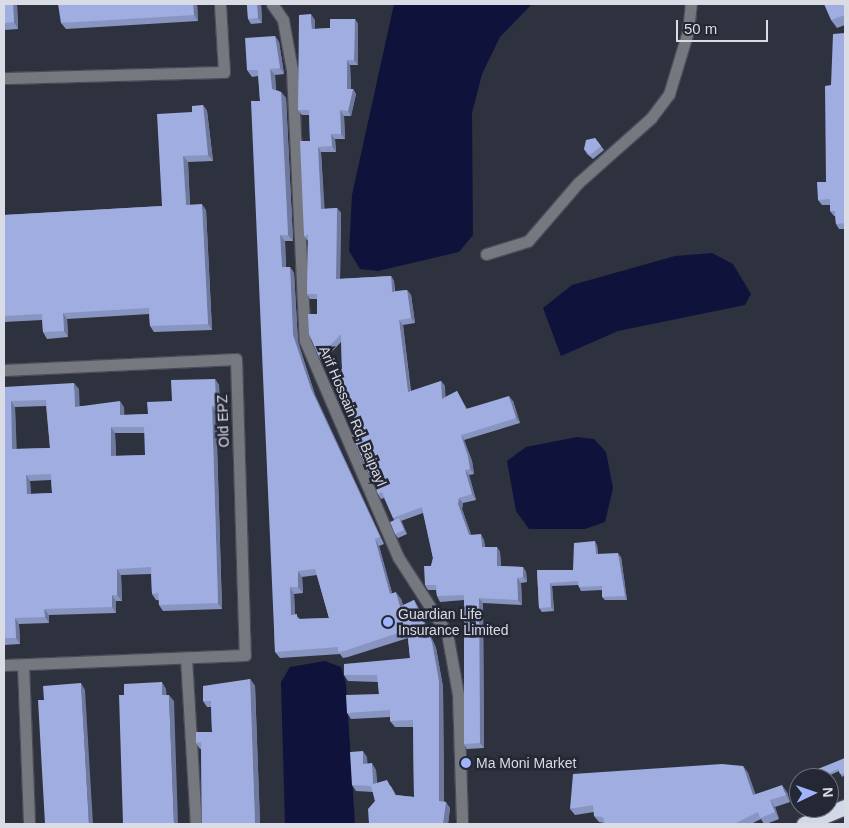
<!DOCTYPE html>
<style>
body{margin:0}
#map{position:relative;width:849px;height:828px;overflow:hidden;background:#2e313e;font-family:Arial,sans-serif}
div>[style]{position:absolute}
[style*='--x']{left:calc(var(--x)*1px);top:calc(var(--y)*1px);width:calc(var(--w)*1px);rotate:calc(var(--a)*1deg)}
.water>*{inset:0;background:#0f133b}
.roads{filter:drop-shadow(1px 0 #4a4c59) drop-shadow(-1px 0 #4a4c59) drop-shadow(0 1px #4a4c59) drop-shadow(0 -1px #4a4c59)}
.minor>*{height:11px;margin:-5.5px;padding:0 5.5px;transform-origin:5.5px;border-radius:5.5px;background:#75787e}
.highway>*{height:15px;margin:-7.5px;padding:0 7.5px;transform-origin:7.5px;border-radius:7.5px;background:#d3d8e9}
.wall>*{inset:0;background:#8995c1}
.shaded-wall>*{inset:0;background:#6f799d}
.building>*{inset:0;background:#9fade0}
.dots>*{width:14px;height:14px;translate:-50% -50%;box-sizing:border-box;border:2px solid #242734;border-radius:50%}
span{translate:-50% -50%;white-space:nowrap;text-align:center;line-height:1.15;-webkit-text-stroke:5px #242734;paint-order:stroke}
.street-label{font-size:14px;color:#dadce5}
.poi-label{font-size:14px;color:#dadce5}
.left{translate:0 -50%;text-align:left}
.frame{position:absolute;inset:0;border:5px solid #dadce5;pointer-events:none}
.north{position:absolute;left:789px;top:768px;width:50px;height:50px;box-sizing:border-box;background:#242734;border:1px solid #6d6f7b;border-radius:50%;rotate:87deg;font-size:14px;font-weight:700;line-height:20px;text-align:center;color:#dadce5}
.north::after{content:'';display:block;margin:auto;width:18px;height:22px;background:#a0b3fd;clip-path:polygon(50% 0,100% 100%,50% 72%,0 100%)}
.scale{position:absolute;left:676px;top:20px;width:92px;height:22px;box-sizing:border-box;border:2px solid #dadce5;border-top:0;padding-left:6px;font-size:15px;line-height:18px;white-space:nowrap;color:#dadce5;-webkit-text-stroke:4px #242734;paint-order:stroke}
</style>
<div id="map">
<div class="water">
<i style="clip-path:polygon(394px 4px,532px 4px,500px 37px,482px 74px,472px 113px,473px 235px,459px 252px,378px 271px,360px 269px,349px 251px,352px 195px)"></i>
<i style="clip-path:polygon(712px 253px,733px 264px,751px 294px,745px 305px,618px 331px,561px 356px,543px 308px,572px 285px,675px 256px)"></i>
<i style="clip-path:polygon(577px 437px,594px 439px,606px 452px,613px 488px,605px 522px,585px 529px,529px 529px,516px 511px,507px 461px,526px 447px)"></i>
<i style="clip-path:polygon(325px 661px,341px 667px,346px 684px,355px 824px,285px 824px,281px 682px,290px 667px)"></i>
</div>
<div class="roads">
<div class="minor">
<i style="--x:272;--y:4;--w:19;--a:55"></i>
<i style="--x:283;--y:20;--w:51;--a:79.8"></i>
<i style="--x:292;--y:70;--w:271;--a:87.3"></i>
<i style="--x:305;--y:341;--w:235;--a:66.7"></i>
<i style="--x:398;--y:557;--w:90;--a:57.2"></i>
<i style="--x:447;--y:633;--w:62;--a:79.8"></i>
<i style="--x:458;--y:694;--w:130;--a:88.2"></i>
<i style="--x:4;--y:78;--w:220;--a:-1.6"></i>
<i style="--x:224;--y:72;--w:68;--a:-93.4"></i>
<i style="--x:486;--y:254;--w:44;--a:-17.2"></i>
<i style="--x:528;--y:241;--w:77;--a:-49.2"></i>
<i style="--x:578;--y:183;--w:98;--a:-41.7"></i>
<i style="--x:651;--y:118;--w:30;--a:-53"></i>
<i style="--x:669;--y:94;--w:66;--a:-73.2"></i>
<i style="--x:688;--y:31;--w:27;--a:-84"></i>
<i style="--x:4;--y:370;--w:232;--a:-2.7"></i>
<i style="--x:236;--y:359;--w:296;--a:88.3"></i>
<i style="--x:245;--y:655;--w:241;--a:177.6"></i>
<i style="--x:186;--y:658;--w:166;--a:86.6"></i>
<i style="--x:23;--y:665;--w:159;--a:87.8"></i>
</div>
<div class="highway">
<i style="--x:804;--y:824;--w:44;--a:-22.5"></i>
</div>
</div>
<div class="wall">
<i style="clip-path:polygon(4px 4px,17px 4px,18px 29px,4px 30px)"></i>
<i style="clip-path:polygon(197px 4px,198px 21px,66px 29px,61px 23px)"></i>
<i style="clip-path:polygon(247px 4px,261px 4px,262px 23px,251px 24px,248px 19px)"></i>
<i style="clip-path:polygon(845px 4px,845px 25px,837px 28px,831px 20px)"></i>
<i style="clip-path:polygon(355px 19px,358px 24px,358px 65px,350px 65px,351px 89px,353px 89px,356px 94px,351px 116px,344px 116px,345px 139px,335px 139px,336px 152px,321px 152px,324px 209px,337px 208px,341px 213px,340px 279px,391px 276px,394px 281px,395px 291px,407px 290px,411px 295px,415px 323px,403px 325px,411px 391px,441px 381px,445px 386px,445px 397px,457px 391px,467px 409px,513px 401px,520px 423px,464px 440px,472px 461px,474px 474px,469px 475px,476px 500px,463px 503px,462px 509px,471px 535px,484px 540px,485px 547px,497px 547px,500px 552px,501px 566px,523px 567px,526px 572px,527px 582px,521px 583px,522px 605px,483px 603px,484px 748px,467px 749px,464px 744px,464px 600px,440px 602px,437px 596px,436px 590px,428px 590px,425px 585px,431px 566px,433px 558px,423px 513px,401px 521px,407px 534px,398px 538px,395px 534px,394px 520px,384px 498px,381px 499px,378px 494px,342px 369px,341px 342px,322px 362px,319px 357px,317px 299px,310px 299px,307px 294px,308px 241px,304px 236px,310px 141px,309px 115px,302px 115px,298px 110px,315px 20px,315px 29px,330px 28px)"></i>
<i style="clip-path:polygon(845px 33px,845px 229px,839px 229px,836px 224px,835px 216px,834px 216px,830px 211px,830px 205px,822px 205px,818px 200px,826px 182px,831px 85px)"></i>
<i style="clip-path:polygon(evenodd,275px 36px,279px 42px,284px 74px,275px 75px,276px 90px,281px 92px,286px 98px,293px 241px,285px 241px,286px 267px,290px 267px,294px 273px,298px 342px,315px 395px,384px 544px,379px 546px,392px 593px,401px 599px,403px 605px,414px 600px,418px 607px,436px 648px,443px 687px,444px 801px,450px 808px,448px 824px,369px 824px,375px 801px,373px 792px,356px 791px,352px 785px,367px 757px,367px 764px,376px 770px,377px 783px,391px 786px,396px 795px,414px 797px,413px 727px,395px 727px,390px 721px,390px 717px,351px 719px,347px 713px,379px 694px,378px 682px,348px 681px,344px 675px,410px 658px,408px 638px,348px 657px,343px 658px,340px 654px,280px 658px,275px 652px,260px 101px,258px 76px,252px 77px,247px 70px,275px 36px,317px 575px,329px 618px,300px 619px,295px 614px,294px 594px,303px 593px,302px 577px,317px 575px)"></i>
<i style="clip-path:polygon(203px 105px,207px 111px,213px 161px,188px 162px,190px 205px,206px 210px,212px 330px,154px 332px,150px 326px,149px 314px,67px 319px,68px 337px,47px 339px,43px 332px,42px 320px,4px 322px,4px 215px,162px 206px,192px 112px)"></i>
<i style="clip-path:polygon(595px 138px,604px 150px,593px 159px,587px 154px,584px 149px)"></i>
<i style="clip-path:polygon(evenodd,215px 379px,219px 385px,220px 412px,216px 412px,222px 609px,163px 611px,159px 605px,159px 600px,156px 600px,152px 594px,151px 574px,121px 575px,122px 601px,116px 601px,116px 613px,49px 615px,49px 623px,19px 624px,20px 644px,4px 645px,4px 387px,79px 389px,79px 406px,124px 407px,124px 415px,148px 414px,215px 379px,46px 406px,50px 448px,16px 449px,15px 407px,46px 406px,215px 379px,115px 433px,145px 433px,145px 455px,116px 456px,115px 433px,215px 379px,51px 480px,52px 493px,31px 494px,30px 481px,51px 480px)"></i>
<i style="clip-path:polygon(597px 545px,598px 554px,621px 557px,627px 600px,605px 600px,602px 597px,602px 590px,581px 591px,578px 585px,552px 586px,554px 611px,542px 612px,539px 608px,537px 570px,573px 570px)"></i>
<i style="clip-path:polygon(250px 679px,255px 686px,260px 824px,202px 824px,201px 749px,200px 749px,196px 743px,212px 732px,211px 707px,207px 707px,203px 701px)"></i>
<i style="clip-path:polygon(845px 758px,845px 775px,842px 777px,839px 771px,824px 778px,804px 778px)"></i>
<i style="clip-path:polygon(743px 766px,748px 773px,755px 794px,787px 792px,790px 802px,775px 807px,779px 819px,766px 824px,764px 824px,761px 819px,751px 824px,605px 824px,604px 823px,599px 822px,594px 816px,594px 812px,575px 815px,570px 809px)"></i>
</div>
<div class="shaded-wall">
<i style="clip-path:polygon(13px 4px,17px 4px,18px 29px,14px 22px)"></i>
<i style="clip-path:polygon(193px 4px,197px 4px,198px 21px,194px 15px)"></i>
<i style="clip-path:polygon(257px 4px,261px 4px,262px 23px,258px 18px)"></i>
<i style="clip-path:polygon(311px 14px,315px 20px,315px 34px,312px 29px)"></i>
<i style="clip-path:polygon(355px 19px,358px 24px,358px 65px,354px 60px)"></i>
<i style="clip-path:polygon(275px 36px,279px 42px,284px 74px,280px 68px)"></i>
<i style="clip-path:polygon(347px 60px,350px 65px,351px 94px,347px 89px)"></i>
<i style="clip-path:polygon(270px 69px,275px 75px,276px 95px,272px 89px)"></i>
<i style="clip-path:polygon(353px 89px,356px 94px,351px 116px,348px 111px)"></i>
<i style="clip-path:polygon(281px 92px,286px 98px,293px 241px,288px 235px)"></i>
<i style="clip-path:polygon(203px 105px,207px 111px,213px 161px,208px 155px)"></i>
<i style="clip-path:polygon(340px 110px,344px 116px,345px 139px,341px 134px)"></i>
<i style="clip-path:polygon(331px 134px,335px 139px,336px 152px,332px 146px)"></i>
<i style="clip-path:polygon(318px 147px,321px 152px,325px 214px,321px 209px)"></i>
<i style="clip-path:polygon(183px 156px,188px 162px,190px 211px,186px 205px)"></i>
<i style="clip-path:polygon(202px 204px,206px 210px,212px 330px,208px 324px)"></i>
<i style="clip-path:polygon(337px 208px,341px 213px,340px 284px,336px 279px)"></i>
<i style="clip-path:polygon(280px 235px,285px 241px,286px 273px,282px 267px)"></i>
<i style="clip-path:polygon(290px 267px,294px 273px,298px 342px,315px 395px,384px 544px,380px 537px,311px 389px,293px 335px)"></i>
<i style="clip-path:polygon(391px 276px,394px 281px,395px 297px,392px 292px)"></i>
<i style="clip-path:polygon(407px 290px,411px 295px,415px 323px,411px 318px)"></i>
<i style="clip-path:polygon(63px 313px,67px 319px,68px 337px,64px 331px)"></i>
<i style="clip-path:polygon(399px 320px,403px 325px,411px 397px,408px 392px)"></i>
<i style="clip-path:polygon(215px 379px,219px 385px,220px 412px,216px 406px)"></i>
<i style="clip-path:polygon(441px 381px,445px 386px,446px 404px,442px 399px)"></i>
<i style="clip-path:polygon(74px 383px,79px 389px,80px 413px,75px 407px)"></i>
<i style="clip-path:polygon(509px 396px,513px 401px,520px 423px,516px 418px)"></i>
<i style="clip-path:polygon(11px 401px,15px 407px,17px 455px,12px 449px)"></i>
<i style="clip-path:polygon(120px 401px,124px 407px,125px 422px,120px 415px)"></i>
<i style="clip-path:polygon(212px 406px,216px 412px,222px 609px,218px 603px)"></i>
<i style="clip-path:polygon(111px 427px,115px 433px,116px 462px,111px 456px)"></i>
<i style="clip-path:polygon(461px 435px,464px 440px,472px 461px,474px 474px,470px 469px)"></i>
<i style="clip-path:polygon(465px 470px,469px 475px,476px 500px,472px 494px)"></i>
<i style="clip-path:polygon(26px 475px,30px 481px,31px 500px,27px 494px)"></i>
<i style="clip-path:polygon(459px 498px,463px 503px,462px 509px,473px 540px,469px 535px,458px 504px)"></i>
<i style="clip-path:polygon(399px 518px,402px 522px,407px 534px,404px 530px)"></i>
<i style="clip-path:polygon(481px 534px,484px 540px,485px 552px,482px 547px)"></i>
<i style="clip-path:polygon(375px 539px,379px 546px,394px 600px,390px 594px)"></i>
<i style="clip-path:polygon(595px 541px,597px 545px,598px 558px,596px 554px)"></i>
<i style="clip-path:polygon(497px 547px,500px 552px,501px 571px,497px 566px)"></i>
<i style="clip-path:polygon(618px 553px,621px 557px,627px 600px,625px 596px)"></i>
<i style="clip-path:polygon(523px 567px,526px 572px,527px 582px,523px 577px)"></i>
<i style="clip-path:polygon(117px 569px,121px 575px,122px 601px,117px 595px)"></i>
<i style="clip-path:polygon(298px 571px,302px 577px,303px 593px,298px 587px)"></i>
<i style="clip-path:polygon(517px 578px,521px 583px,522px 605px,518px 600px)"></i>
<i style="clip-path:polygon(550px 583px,552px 586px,554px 611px,551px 607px)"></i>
<i style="clip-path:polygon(290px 587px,294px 594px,295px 621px,291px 615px)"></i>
<i style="clip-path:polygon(396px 592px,401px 599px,405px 613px,400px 607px)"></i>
<i style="clip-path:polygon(112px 595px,116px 601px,116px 613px,112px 607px)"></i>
<i style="clip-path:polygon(479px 598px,483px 603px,484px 748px,480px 743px)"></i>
<i style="clip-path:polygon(414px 600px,418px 607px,436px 648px,443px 687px,444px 807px,439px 801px)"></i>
<i style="clip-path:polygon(44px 609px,49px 615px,49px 623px,45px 617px)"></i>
<i style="clip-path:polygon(15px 618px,19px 624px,20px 644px,16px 638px)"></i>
<i style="clip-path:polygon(250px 679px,255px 686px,260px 824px,255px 824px)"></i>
<i style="clip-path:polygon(162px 682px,166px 689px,167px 701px,162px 695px)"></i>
<i style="clip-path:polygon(81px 683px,85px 690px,93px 824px,89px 824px)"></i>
<i style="clip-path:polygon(169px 695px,174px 701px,178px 824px,174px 824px)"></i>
<i style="clip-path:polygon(363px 751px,367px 757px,368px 770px,363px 764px)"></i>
<i style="clip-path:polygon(372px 763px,376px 770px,377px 790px,373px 784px)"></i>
<i style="clip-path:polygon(743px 766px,748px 773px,758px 801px,753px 795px)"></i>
<i style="clip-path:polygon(782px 785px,787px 792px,790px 802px,786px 795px)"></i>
<i style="clip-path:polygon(770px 800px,775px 807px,779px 819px,775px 812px)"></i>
<i style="clip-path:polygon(446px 802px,450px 808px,448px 824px,443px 823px)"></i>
</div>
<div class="building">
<i style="clip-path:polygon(4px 4px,13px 4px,14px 22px,4px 23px)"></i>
<i style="clip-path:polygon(58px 4px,193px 4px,194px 15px,61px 23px)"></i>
<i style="clip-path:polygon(247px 4px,257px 4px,258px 18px,248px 19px)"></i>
<i style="clip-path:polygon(824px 4px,845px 4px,845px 15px,831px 20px)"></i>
<i style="clip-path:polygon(311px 14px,312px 29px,330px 28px,330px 19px,355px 19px,354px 60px,347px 60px,347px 89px,353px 89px,348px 111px,340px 110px,341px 134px,331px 134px,332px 146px,318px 147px,321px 209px,337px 208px,336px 279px,391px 276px,392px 292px,407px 290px,411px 318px,399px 320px,408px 392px,441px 381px,442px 399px,457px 391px,466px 409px,509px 396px,516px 418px,461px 435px,468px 456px,470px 469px,465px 470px,472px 494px,459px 498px,458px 504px,469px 535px,481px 534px,482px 547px,497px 547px,497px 566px,523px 567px,523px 577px,517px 578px,518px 600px,479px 598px,480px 743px,464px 744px,464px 595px,437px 596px,436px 585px,425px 585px,424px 566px,431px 566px,433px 558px,422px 507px,393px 518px,382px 492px,378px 494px,352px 435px,361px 432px,334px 373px,342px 369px,341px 334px,319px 357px,309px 334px,308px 314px,317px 314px,317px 294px,307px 294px,308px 235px,304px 236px,300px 141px,310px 141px,309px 110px,298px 110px,299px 15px)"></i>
<i style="clip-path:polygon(845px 33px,845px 223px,836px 224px,835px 211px,830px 211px,830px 199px,818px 200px,817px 182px,826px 182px,825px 86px,831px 85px,833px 34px)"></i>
<i style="clip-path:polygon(evenodd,275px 36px,280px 68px,270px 69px,272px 89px,281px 92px,288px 235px,280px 235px,282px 267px,290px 267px,293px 335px,311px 389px,380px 537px,375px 539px,390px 594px,396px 592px,400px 607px,414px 600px,432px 642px,439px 681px,439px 801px,446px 802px,443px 823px,450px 824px,369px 824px,368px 809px,375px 801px,371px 786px,352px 785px,350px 752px,363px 751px,363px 764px,372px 763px,373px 784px,387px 780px,395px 795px,414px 797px,413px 720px,390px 721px,390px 710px,347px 713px,346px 695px,379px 694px,377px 675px,344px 675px,344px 664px,410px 658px,407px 630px,344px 651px,338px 652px,338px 647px,275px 652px,251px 101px,260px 101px,258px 70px,247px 70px,245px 38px,275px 36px,315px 569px,329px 618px,297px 619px,297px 614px,291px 615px,290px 587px,298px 587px,298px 571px,315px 569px)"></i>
<i style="clip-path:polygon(203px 105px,208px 155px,183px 156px,186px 205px,202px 204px,208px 324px,150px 326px,149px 308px,63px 313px,64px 331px,43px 332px,42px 314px,4px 316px,4px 215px,162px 206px,157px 114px,192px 112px,192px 106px)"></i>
<i style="clip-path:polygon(595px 138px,601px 146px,590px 155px,584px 149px,586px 140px)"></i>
<i style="clip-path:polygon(evenodd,215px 379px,216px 406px,212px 406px,218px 603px,159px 605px,158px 593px,152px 594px,151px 567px,117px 569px,117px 595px,112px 595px,112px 607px,44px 609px,45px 617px,15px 618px,16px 638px,4px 638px,4px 387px,74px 383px,75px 407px,120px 401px,120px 415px,148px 414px,147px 402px,172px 401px,171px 380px,215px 379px,46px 400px,50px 448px,12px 449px,11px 401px,46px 400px,215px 379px,111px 427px,144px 427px,145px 455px,111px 456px,111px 427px,215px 379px,51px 474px,52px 493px,27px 494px,26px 475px,51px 474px)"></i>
<i style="clip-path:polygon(399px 518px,404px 530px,395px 534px,390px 522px)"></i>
<i style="clip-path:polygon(595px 541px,596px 554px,618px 553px,625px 596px,602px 597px,602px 586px,579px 587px,578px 581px,550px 583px,551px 607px,539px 608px,537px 570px,573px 570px,574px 543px)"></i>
<i style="clip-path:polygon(250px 679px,255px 824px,202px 824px,201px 742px,196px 743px,196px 732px,212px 732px,211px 701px,203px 701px,203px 686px)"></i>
<i style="clip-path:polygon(162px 682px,162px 695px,169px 695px,174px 824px,123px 824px,119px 695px,124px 695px,124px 684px)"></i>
<i style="clip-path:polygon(81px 683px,89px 824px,45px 824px,38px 700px,44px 700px,43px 686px)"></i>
<i style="clip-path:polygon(845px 758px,845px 773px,840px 774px,838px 769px,818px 778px,804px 778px,803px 775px)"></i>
<i style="clip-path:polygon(722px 764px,743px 766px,753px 795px,782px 785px,786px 795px,770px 800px,775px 812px,760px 818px,758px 812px,734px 824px,605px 824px,603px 817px,594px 816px,593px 805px,570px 809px,573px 774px)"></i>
</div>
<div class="dots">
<i style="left:388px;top:622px;background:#a0b3fd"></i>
<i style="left:466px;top:763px;background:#a0b3fd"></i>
</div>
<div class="street-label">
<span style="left:353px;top:416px;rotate:67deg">Arif Hossain Rd, Baipayl</span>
<span style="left:223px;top:421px;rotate:-92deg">Old EPZ</span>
</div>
<div class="poi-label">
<span class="left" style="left:398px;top:622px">Guardian Life<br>Insurance Limited</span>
<span class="left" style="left:476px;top:763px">Ma Moni Market</span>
</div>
<div class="frame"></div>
<div class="north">N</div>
<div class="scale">50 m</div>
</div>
